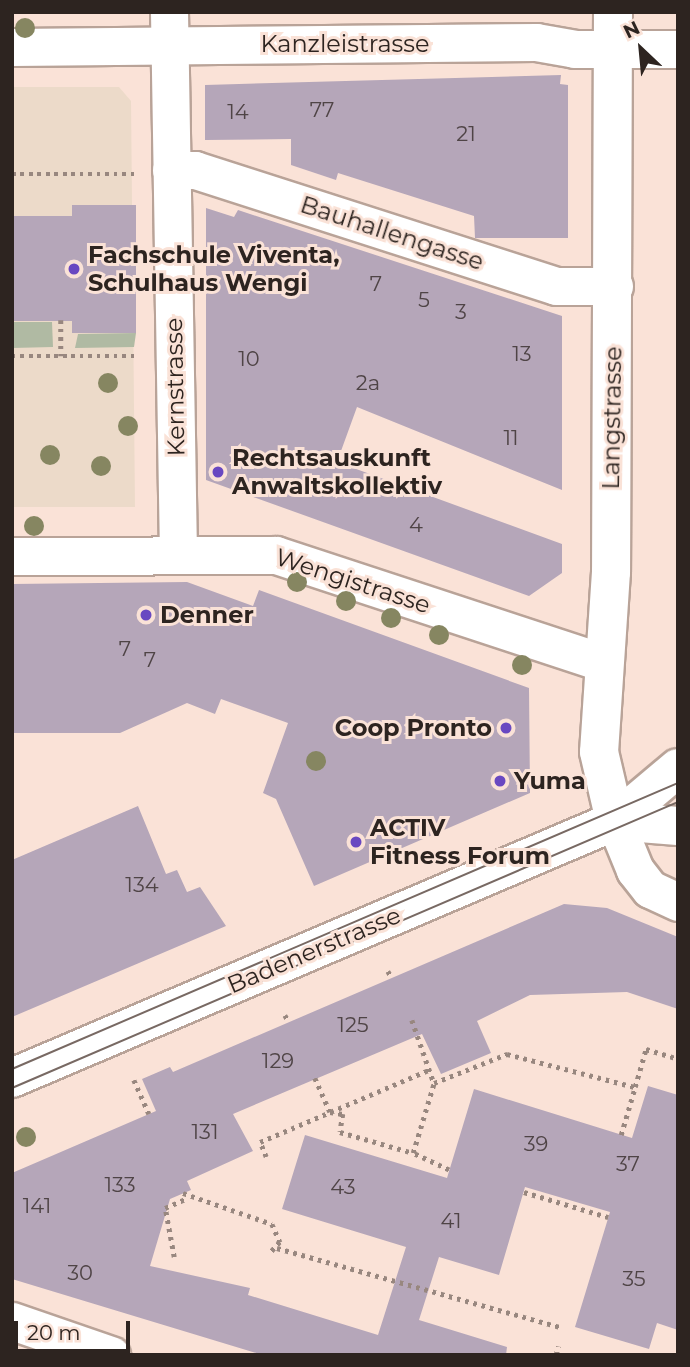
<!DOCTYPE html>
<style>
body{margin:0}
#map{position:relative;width:690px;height:1367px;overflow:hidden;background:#fae2d7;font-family:Montserrat,sans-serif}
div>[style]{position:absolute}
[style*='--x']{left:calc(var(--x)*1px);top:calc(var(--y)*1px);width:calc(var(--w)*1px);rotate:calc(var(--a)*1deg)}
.education>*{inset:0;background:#ecdac9}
.green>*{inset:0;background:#b0baa3}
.building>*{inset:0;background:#b5a6b9}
.path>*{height:4.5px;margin-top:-2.25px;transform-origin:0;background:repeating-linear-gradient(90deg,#98877f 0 3.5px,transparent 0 8.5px)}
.roads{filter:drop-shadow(2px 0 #b9a398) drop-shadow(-2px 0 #b9a398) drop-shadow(0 2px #b9a398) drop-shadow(0 -2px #b9a398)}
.street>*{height:37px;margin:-18.5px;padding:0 18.5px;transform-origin:18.5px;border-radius:18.5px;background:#fff}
.secondary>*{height:38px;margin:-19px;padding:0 19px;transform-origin:19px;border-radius:19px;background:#fff}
.tram>*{height:2px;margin:-1px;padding:0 1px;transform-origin:1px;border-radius:1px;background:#786963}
.trees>*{width:20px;height:20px;margin:-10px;border-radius:50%;background:#868661}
.dots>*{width:19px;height:19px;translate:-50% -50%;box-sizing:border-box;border:4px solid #fae2d7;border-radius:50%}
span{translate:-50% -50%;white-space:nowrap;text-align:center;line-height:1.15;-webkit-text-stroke:6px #fae2d7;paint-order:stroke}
.number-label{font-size:21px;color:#4f4446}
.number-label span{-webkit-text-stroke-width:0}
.street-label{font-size:24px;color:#2d2420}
.poi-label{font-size:24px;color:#2d2420;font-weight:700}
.left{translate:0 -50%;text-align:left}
.right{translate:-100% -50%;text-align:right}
.frame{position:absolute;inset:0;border:14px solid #2d2420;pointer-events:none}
.north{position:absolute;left:606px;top:14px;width:70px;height:70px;-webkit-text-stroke:5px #fae2d7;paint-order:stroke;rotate:334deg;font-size:19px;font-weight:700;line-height:28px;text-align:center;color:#2d2420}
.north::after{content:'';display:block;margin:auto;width:24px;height:32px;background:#2d2420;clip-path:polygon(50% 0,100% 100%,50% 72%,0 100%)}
.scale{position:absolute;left:14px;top:1321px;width:116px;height:32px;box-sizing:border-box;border:4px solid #2d2420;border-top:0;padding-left:9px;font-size:21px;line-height:24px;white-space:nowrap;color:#2d2420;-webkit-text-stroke:5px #fae2d7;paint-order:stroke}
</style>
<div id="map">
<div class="education">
<i style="clip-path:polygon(12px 87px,119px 87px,131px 101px,135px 507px,12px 507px)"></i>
</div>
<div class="green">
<i style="clip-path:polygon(12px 322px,52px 322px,53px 347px,12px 348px)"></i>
<i style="clip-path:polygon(136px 333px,134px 347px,75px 348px,78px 334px)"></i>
</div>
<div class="building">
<i style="clip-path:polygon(561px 75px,560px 84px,568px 85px,568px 238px,475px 238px,474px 216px,338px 173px,336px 180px,291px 165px,291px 139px,205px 140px,205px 85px)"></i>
<i style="clip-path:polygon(72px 205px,136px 205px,136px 333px,72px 333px,72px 321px,12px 321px,12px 216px,72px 216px)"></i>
<i style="clip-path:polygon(206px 208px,234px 217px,238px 210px,562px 316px,562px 490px,357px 407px,337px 462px,562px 544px,562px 573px,529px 596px,206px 480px)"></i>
<i style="clip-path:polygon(187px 582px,253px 606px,259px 590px,529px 688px,530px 793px,314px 886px,276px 799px,263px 793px,288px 723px,221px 699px,215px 714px,187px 703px,120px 733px,12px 733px,12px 584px)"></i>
<i style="clip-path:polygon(138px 806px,166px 874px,177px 870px,187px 892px,200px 887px,226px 926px,12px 1017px,12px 860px)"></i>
<i style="clip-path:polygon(564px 904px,607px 908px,678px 937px,678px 1009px,627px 992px,530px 995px,477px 1021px,491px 1053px,441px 1074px,422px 1034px,233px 1114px,253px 1151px,187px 1181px,191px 1190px,170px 1199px,150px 1266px,250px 1288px,248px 1295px,378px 1335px,406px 1247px,282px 1209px,305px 1135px,447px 1178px,474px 1089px,632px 1138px,648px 1086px,678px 1095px,678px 1330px,657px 1323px,649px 1349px,575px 1327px,610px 1212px,525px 1187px,499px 1275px,439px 1257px,419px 1320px,507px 1347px,506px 1355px,263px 1355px,12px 1279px,12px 1173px,156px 1111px,142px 1079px,170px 1067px,173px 1072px)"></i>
</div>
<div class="path">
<i style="--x:12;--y:174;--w:122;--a:0"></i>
<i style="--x:61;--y:320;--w:36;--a:90"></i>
<i style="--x:12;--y:356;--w:125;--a:0"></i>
<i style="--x:388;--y:971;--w:8;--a:60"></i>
<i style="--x:285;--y:1015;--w:8;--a:60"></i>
<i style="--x:412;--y:1020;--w:67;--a:70.8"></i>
<i style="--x:315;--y:1078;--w:37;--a:66"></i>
<i style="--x:330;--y:1112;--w:13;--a:9"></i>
<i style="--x:343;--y:1114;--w:18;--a:99"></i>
<i style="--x:340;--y:1132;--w:76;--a:16"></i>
<i style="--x:134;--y:1080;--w:37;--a:66"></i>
<i style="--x:621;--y:1135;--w:50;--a:-73.7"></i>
<i style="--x:266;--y:1157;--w:16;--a:-112"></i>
<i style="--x:260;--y:1142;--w:184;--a:-23.1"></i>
<i style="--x:449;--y:1170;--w:40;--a:-155"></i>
<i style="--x:413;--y:1153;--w:73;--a:-73.3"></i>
<i style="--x:434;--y:1083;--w:79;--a:-21.7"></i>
<i style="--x:507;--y:1054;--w:132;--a:14.5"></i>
<i style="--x:635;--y:1087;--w:40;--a:-74"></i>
<i style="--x:646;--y:1049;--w:34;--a:17"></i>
<i style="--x:524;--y:1192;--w:88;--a:16.6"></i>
<i style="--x:183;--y:1193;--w:94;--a:19.2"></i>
<i style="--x:272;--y:1224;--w:20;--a:66"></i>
<i style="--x:280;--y:1242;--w:13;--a:132"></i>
<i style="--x:277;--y:1248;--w:297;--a:15.6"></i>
<i style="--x:174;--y:1257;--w:50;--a:-100.4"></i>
<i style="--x:165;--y:1208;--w:24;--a:-24"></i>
<i style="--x:556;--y:1355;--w:9;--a:-77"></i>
</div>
<div class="roads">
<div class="street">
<i style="--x:169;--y:12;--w:540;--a:89.05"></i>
<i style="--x:12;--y:47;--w:524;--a:-0.55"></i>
<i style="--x:536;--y:42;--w:39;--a:10"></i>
<i style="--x:574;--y:49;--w:104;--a:0"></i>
<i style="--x:171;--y:170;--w:24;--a:0"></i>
<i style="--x:195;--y:170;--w:379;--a:17.8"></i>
<i style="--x:556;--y:286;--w:58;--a:0"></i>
<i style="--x:12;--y:556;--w:264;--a:-0.2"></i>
<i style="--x:276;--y:555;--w:342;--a:18.2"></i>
<i style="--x:615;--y:821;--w:53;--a:67.8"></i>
<i style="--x:635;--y:870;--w:24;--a:52"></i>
<i style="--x:650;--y:889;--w:31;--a:25"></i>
<i style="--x:12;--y:1321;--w:105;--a:19"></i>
</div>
<div class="secondary">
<i style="--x:613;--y:12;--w:560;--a:90.2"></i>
<i style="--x:611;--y:572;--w:180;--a:93.8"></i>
<i style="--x:599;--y:752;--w:71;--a:76.9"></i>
<i style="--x:615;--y:821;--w:63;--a:4.5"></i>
<i style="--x:12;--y:1078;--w:655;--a:-23.08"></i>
<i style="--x:615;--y:821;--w:82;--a:-40.1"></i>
</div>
</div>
<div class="tram">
<i style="--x:12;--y:1069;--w:725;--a:-23.24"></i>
<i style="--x:12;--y:1088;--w:725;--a:-23.24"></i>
</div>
<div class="trees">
<i style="left:25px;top:28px"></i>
<i style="left:108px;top:383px"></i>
<i style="left:128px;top:426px"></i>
<i style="left:50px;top:455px"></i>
<i style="left:101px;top:466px"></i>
<i style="left:34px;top:526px"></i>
<i style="left:297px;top:582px"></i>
<i style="left:346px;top:601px"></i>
<i style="left:391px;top:618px"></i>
<i style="left:439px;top:635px"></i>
<i style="left:522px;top:665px"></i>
<i style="left:316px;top:761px"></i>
<i style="left:26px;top:1137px"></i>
</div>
<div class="dots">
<i style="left:74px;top:269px;background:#6948c1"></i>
<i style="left:218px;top:472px;background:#6948c1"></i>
<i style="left:146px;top:615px;background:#6948c1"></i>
<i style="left:506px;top:728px;background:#6948c1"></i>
<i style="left:500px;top:781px;background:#6948c1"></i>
<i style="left:356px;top:842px;background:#6948c1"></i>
</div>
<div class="number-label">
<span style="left:322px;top:110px">77</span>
<span style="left:238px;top:112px">14</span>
<span style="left:466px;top:134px">21</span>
<span style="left:376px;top:284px">7</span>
<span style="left:424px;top:300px">5</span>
<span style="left:461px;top:312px">3</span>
<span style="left:522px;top:354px">13</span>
<span style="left:249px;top:359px">10</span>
<span style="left:368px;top:383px">2a</span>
<span style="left:511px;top:438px">11</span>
<span style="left:416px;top:525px">4</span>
<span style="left:125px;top:649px">7</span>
<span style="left:150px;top:660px">7</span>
<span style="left:142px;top:885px">134</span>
<span style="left:353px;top:1025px">125</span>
<span style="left:278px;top:1061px">129</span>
<span style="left:205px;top:1132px">131</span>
<span style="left:536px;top:1144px">39</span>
<span style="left:628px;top:1164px">37</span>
<span style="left:120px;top:1185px">133</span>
<span style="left:343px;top:1187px">43</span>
<span style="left:37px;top:1206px">141</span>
<span style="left:451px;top:1221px">41</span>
<span style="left:80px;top:1273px">30</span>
<span style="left:634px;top:1279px">35</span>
</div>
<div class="street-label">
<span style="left:345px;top:44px">Kanzleistrasse</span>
<span style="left:392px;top:233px;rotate:18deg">Bauhallengasse</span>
<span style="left:175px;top:387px;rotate:-91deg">Kernstrasse</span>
<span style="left:612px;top:418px;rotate:-89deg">Langstrasse</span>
<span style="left:353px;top:581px;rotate:18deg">Wengistrasse</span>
<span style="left:314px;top:950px;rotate:-23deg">Badenerstrasse</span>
</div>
<div class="poi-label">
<span class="left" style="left:88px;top:269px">Fachschule Viventa,<br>Schulhaus Wengi</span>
<span class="left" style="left:232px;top:472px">Rechtsauskunft<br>Anwaltskollektiv</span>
<span class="left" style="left:160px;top:615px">Denner</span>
<span class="right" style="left:492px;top:728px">Coop Pronto</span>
<span class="left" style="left:514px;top:781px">Yuma</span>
<span class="left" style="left:370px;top:842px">ACTIV<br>Fitness Forum</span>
</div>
<div class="frame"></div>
<div class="north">N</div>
<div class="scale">20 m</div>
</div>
